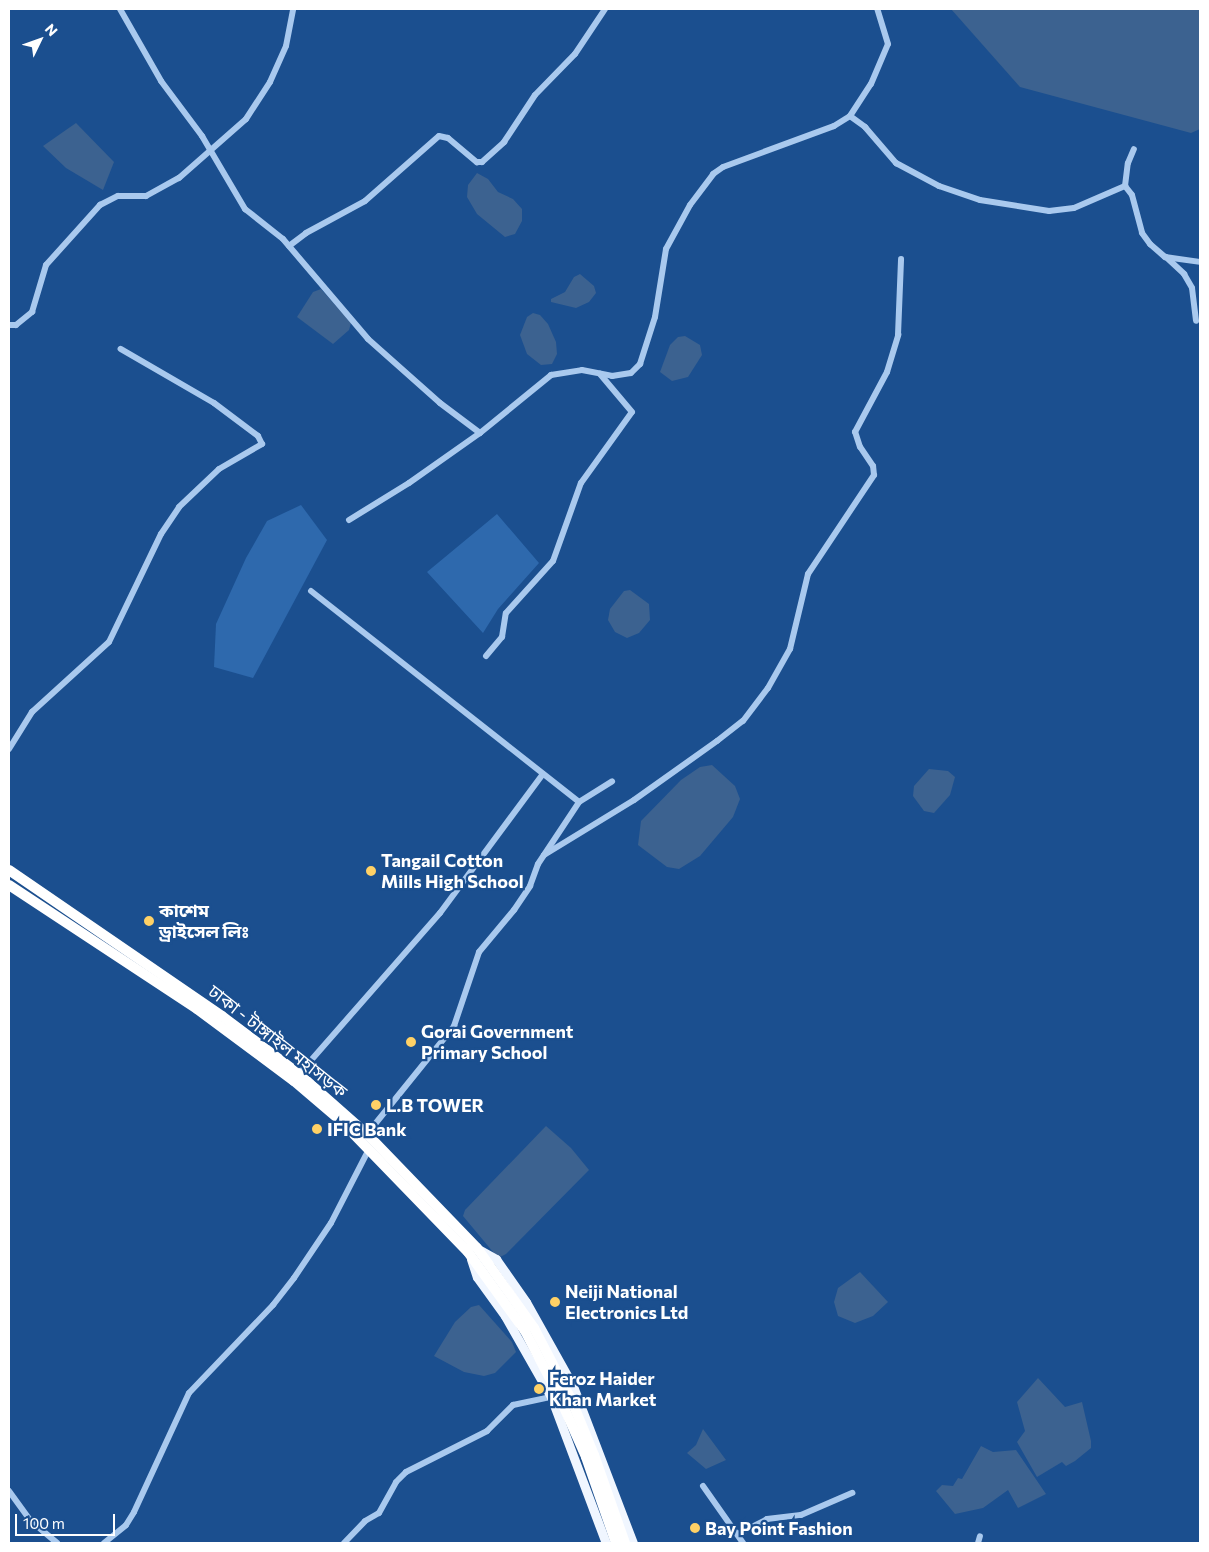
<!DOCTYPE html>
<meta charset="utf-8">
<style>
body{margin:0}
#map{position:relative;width:1209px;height:1552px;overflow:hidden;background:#1b4f8f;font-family:Commissioner,"Noto Sans Bengali",sans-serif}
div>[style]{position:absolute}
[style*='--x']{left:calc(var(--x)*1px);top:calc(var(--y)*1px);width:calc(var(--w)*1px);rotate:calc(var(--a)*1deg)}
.green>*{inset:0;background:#2e69ad}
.water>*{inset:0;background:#3c6290}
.minor>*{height:6px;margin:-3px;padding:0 3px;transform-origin:3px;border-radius:3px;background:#a9c9ee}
.major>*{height:9px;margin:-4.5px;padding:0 4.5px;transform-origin:4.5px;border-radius:4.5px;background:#f0f6ff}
.highway>*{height:10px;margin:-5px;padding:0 5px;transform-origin:5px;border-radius:5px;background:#fff}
.dots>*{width:14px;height:14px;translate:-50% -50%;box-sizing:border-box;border:2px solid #1b4f8f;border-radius:50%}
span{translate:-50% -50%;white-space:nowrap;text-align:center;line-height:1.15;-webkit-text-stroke:4.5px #1b4f8f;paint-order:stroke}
.poi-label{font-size:18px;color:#fff;font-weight:700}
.left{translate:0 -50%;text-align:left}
.street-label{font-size:18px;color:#fff}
.frame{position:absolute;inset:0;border:10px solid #fff;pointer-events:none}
.north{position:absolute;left:15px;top:15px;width:50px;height:50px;-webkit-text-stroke:4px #1b4f8f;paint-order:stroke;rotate:48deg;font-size:14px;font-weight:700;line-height:20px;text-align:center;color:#fff}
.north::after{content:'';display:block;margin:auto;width:18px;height:22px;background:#fff;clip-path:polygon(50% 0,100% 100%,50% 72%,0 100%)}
.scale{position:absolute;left:15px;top:1514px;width:100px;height:22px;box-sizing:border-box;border:2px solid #fff;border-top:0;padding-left:6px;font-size:15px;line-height:18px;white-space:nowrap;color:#fff;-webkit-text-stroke:4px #1b4f8f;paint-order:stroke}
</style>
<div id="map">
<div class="green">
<i style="clip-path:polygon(301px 505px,327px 540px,253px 678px,214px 667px,216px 624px,246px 558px,267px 521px)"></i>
<i style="clip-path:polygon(497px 514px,539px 563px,498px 609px,483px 633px,427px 572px)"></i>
</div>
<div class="water">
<i style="clip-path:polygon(951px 9px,1200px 9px,1200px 129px,1191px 133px,1020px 87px)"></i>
<i style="clip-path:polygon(76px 123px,114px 162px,103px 190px,66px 168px,43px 146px)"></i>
<i style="clip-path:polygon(477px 173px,488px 179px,498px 192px,513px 199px,522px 209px,522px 221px,515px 234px,505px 237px,477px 214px,467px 197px,468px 185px)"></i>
<i style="clip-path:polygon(580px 274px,594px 286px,596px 293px,589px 302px,576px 308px,551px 302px,551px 299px,565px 292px,574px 277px)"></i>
<i style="clip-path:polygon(321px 289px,351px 323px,349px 330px,333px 344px,297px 317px,313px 292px)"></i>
<i style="clip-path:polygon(533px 313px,540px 315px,548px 324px,556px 342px,557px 354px,552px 364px,541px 365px,527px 354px,520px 335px,527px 317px)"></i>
<i style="clip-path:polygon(685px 336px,700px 345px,702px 355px,688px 377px,672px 381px,660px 372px,670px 345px,678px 337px)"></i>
<i style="clip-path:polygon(630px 590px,649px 604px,650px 620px,639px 633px,627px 638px,615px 632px,608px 620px,610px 609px,624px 591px)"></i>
<i style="clip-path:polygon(712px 765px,735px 786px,740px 799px,733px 817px,700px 856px,679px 869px,667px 867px,638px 845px,641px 821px,681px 780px,700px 767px)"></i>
<i style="clip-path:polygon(929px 769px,948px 771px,955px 777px,950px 795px,934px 813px,924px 811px,913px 796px,914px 786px)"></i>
<i style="clip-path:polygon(546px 1126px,571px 1148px,589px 1170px,506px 1254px,498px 1258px,463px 1216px,465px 1210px)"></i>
<i style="clip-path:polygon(860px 1272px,888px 1302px,873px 1316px,855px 1323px,838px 1316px,834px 1302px,838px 1288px)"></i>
<i style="clip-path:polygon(479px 1305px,512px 1342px,516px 1352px,495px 1373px,484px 1376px,464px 1372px,434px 1356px,455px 1322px,471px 1307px)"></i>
<i style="clip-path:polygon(1038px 1378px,1065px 1407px,1082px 1402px,1091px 1441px,1091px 1448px,1075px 1461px,1066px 1466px,1062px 1462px,1037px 1477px,1017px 1442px,1025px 1431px,1017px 1402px)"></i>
<i style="clip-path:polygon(703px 1429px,726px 1460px,706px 1469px,687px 1453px,696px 1445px)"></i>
<i style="clip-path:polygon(981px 1446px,993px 1452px,1016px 1450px,1046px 1494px,1018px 1508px,1008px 1490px,983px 1508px,955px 1514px,936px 1491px,942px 1485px,953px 1486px,958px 1478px,962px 1479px)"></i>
</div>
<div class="minor">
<i style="--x:120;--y:9;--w:83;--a:60.3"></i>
<i style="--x:161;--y:81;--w:69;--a:53.3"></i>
<i style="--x:202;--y:136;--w:85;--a:59.5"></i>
<i style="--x:245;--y:209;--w:48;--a:38.3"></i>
<i style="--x:283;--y:239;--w:131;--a:49.6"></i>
<i style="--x:368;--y:339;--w:96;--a:41.6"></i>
<i style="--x:440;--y:403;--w:50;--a:36.9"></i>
<i style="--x:850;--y:116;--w:19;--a:36"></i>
<i style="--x:865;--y:127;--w:48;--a:49.3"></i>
<i style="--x:896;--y:163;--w:49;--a:28.1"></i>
<i style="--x:939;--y:186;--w:43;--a:18.9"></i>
<i style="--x:980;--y:200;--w:70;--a:9.1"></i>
<i style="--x:1049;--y:211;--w:25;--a:-7"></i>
<i style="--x:1074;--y:208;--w:56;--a:-23.3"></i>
<i style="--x:1125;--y:186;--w:11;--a:52"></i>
<i style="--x:1132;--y:195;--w:39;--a:75"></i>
<i style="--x:1142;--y:233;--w:14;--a:54"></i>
<i style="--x:1150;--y:244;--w:20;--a:41"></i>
<i style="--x:1165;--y:257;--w:35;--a:8"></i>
<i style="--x:1125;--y:186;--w:23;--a:-83"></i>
<i style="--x:1128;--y:163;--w:15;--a:-67"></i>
<i style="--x:289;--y:246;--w:21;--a:-37"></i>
<i style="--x:306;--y:233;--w:67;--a:-28.5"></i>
<i style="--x:365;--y:201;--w:98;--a:-41.3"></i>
<i style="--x:439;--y:136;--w:9;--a:13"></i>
<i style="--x:448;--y:138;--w:38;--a:40"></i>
<i style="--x:477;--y:162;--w:5;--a:0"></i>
<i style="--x:482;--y:162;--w:30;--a:-42"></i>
<i style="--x:504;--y:142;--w:56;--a:-56.6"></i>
<i style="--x:535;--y:95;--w:57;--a:-45.7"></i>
<i style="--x:575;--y:54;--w:54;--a:-56.3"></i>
<i style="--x:1166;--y:257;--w:25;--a:43"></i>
<i style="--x:1184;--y:274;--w:16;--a:60"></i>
<i style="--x:1192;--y:288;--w:33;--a:83"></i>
<i style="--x:9;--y:325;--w:7;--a:0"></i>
<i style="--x:16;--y:325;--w:21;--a:-39"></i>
<i style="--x:32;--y:312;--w:49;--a:-73.4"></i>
<i style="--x:46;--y:265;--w:81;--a:-48"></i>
<i style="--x:100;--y:205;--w:20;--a:-27"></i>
<i style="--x:118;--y:196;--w:28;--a:0"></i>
<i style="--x:146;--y:196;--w:38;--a:-29"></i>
<i style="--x:179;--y:178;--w:89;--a:-41.4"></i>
<i style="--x:246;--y:119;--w:44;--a:-57"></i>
<i style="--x:270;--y:82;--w:39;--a:-66"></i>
<i style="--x:286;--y:46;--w:38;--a:-79"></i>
<i style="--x:349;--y:520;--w:70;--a:-31.7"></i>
<i style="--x:409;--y:483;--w:87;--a:-35.2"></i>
<i style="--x:480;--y:433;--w:92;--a:-39.2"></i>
<i style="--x:551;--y:375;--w:31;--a:-9"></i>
<i style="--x:582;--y:370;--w:31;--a:11"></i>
<i style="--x:612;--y:376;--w:19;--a:-9"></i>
<i style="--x:631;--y:373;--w:13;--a:-45"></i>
<i style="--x:640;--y:364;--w:49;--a:-72.3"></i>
<i style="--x:655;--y:317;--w:69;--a:-80.8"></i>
<i style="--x:666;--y:249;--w:50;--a:-61.4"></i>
<i style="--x:690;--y:205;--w:39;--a:-53"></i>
<i style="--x:713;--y:174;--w:12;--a:-35"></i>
<i style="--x:723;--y:167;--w:118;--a:-20.3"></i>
<i style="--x:834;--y:126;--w:19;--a:-32"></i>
<i style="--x:850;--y:116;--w:38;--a:-57"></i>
<i style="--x:871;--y:84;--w:43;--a:-67"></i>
<i style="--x:888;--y:44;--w:37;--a:-107"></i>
<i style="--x:311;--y:591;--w:341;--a:38.2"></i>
<i style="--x:486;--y:656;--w:25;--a:-50"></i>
<i style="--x:502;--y:637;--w:24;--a:-81"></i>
<i style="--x:506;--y:613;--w:70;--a:-47.9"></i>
<i style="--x:553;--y:561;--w:83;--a:-70.3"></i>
<i style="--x:581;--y:483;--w:87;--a:-54.3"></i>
<i style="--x:632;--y:412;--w:50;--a:-130.1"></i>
<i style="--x:9;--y:749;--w:44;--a:-58.1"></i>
<i style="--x:32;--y:712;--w:104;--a:-42.3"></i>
<i style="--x:109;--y:642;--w:120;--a:-64.3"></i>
<i style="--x:161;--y:534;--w:32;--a:-56"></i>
<i style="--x:179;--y:507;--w:55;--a:-43.5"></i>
<i style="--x:219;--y:469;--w:50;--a:-30.2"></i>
<i style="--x:262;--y:444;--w:9;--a:-117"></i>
<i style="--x:258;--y:436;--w:55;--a:-143.1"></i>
<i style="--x:214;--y:403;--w:108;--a:-149.9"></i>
<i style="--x:544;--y:855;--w:105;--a:-31.4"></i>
<i style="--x:634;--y:800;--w:102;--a:-35.4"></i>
<i style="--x:717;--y:741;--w:33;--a:-38"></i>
<i style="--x:743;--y:721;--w:41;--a:-52.9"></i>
<i style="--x:768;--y:688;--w:45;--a:-60.6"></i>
<i style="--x:790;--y:649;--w:77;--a:-76.5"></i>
<i style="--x:808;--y:574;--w:119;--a:-56.3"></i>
<i style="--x:874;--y:475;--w:9;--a:-96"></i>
<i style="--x:873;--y:466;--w:23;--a:-124"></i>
<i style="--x:860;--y:447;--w:16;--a:-108"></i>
<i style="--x:855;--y:432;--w:68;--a:-61.9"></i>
<i style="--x:887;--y:372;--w:39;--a:-73"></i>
<i style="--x:898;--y:335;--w:76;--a:-87.7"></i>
<i style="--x:299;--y:1074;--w:214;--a:-48.8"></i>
<i style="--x:440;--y:913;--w:173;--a:-53.5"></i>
<i style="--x:367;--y:1134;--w:139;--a:-51.1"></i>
<i style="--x:454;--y:1026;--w:78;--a:-71.3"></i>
<i style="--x:479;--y:952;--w:55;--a:-50.2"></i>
<i style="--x:514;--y:910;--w:29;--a:-56"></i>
<i style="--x:530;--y:886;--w:23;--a:-70"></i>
<i style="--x:538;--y:864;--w:74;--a:-56.5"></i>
<i style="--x:579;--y:802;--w:39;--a:-32"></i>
<i style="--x:703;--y:1486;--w:70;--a:54.9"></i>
<i style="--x:9;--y:1491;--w:37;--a:54"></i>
<i style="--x:31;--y:1521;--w:34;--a:40"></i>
<i style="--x:738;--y:1534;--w:33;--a:-27"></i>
<i style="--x:767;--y:1519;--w:34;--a:-7"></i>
<i style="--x:801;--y:1515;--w:56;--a:-23.3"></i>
<i style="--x:104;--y:1543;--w:28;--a:-39"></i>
<i style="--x:126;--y:1525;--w:15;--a:-58"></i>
<i style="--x:134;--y:1512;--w:131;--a:-65.2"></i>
<i style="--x:189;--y:1393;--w:122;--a:-46.3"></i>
<i style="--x:273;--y:1305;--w:34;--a:-52"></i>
<i style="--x:294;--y:1278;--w:66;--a:-56.1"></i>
<i style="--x:331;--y:1223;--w:83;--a:-62.8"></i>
<i style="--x:344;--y:1543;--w:30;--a:-46"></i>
<i style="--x:365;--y:1521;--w:16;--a:-30"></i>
<i style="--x:379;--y:1513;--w:35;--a:-61"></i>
<i style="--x:396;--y:1482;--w:14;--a:-45"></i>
<i style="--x:406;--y:1472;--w:91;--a:-26.8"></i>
<i style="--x:487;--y:1431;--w:37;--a:-45"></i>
<i style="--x:513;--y:1405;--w:39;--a:-12"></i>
<i style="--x:978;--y:1543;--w:7;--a:-74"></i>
</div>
<div class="major">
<i style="--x:478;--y:1249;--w:21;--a:29"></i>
<i style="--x:496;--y:1259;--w:52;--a:55.1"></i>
<i style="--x:526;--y:1302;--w:96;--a:60.8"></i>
<i style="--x:573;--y:1386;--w:168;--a:69.1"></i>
<i style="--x:471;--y:1259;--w:19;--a:72"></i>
<i style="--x:477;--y:1277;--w:48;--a:54.3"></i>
<i style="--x:505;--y:1316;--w:93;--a:60.4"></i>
<i style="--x:551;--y:1397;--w:156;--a:69.4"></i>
</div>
<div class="highway">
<i style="--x:9;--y:870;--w:258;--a:34.4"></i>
<i style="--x:222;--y:1016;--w:96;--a:37"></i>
<i style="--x:299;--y:1074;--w:91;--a:41.4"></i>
<i style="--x:367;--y:1134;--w:158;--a:46"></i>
<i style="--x:477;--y:1248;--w:98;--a:54.5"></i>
<i style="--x:534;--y:1328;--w:80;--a:62.5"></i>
<i style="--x:571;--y:1399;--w:61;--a:67.7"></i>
<i style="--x:594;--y:1455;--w:93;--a:70.6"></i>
<i style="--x:9;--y:885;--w:225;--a:33.4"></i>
<i style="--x:197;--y:1009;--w:121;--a:36.6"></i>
<i style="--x:294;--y:1081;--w:62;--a:40.4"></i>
<i style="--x:341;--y:1121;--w:182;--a:45.9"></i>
<i style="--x:468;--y:1252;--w:97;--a:54.2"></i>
<i style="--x:525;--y:1331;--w:71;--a:62.4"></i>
<i style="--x:558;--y:1394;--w:69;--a:66"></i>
<i style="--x:586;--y:1457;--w:91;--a:70.8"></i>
</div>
<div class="dots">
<i style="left:371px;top:871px;background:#ffd166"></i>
<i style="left:149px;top:921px;background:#ffd166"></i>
<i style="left:411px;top:1042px;background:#ffd166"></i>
<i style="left:376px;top:1105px;background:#ffd166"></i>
<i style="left:317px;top:1129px;background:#ffd166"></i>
<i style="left:555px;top:1302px;background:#ffd166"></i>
<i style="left:539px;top:1389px;background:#ffd166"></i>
<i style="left:695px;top:1528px;background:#ffd166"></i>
</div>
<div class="poi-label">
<span class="left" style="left:381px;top:871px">Tangail Cotton<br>Mills High School</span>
<span class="left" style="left:159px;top:921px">কাশেম<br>ড্রাইসেল লিঃ</span>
<span class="left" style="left:421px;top:1042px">Gorai Government<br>Primary School</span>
<span class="left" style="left:386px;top:1105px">L.B TOWER</span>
<span class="left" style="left:327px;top:1129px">IFIC Bank</span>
<span class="left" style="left:565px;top:1302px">Neiji National<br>Electronics Ltd</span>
<span class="left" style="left:549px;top:1389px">Feroz Haider<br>Khan Market</span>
<span class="left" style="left:705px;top:1528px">Bay Point Fashion</span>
</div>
<div class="street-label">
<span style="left:278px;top:1041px;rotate:38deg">ঢাকা - টাঙ্গাইল মহাসড়ক</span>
</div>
<div class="frame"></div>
<div class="north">N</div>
<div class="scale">100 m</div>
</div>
